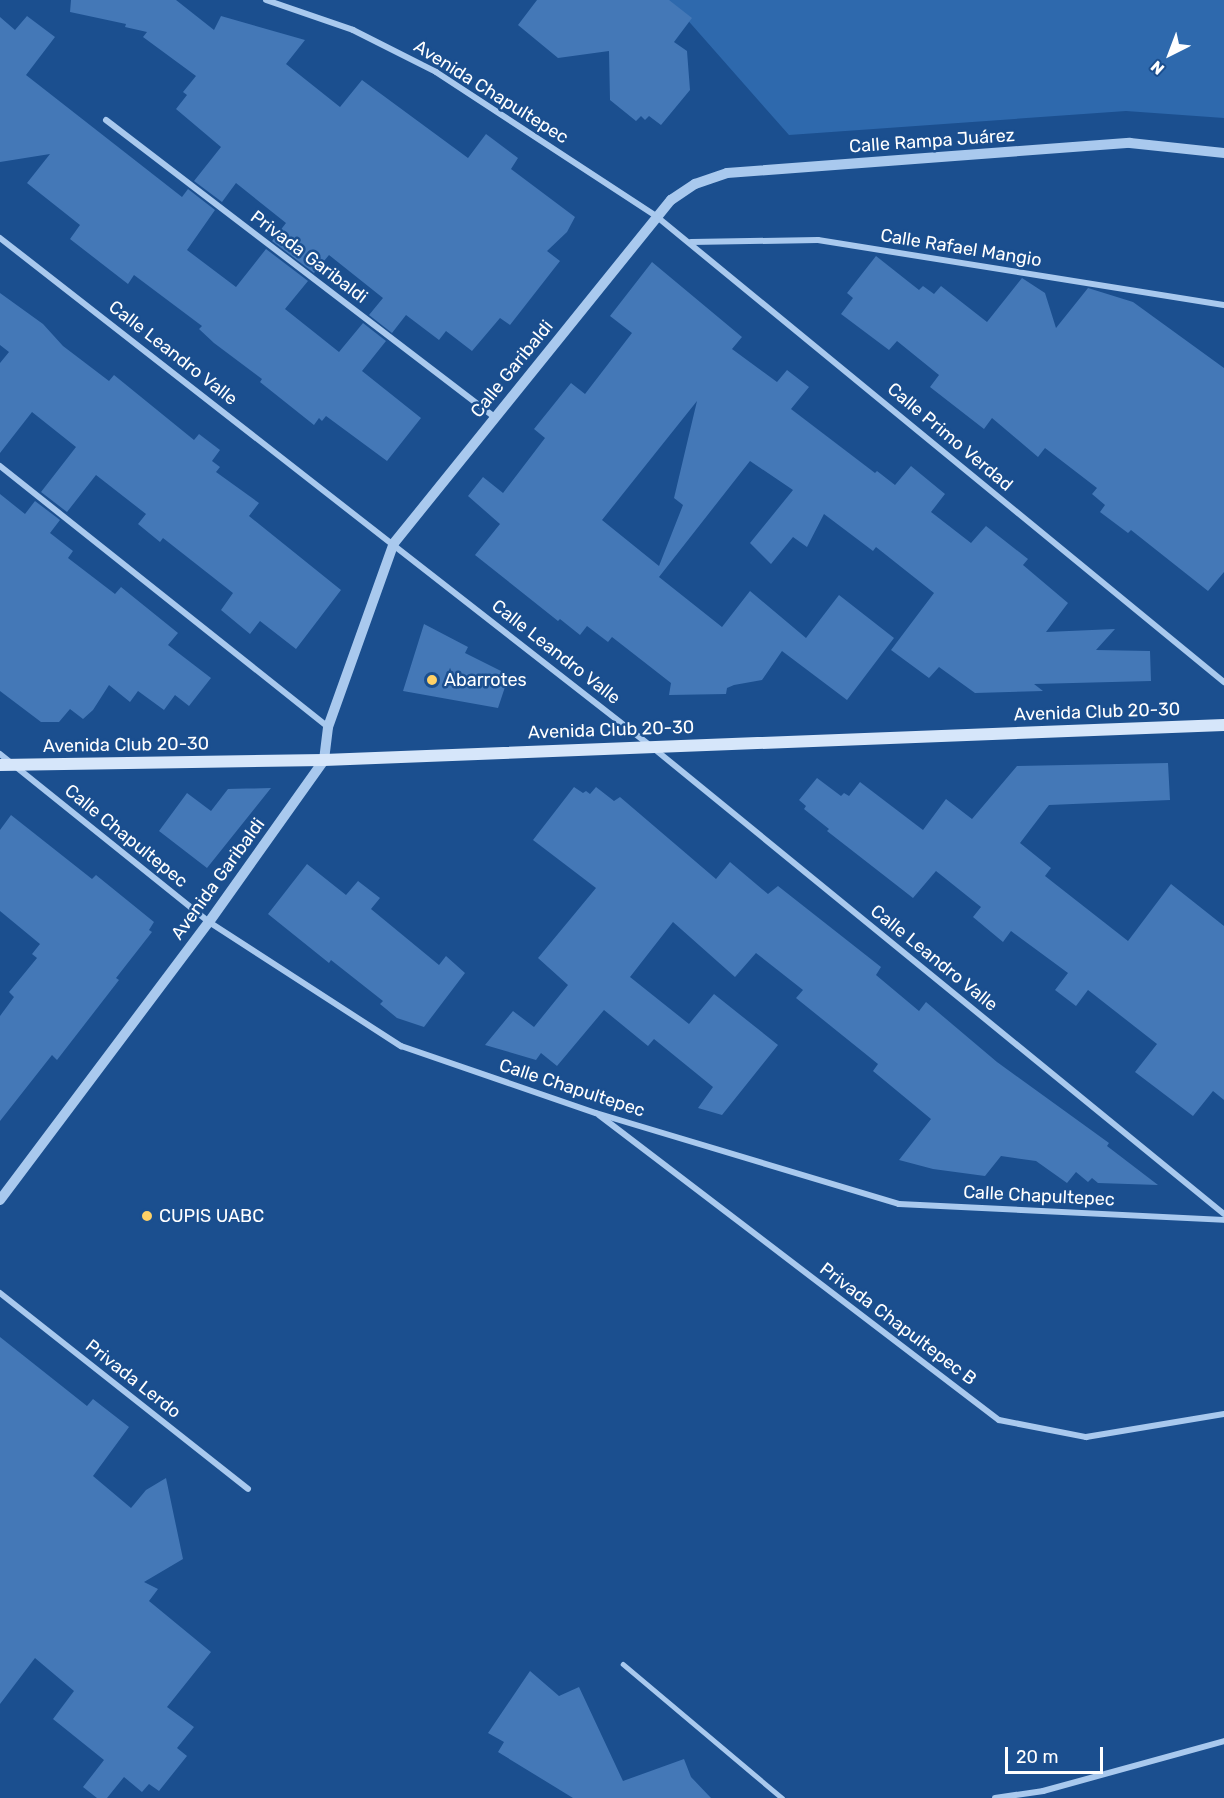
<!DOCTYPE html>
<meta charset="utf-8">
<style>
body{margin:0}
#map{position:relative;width:1224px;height:1798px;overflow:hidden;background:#1b4f8f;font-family:Rubik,sans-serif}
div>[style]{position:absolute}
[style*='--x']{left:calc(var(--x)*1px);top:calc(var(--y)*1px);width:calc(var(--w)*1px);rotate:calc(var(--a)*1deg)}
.green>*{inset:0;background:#2e69ad}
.building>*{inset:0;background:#4478b7}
.service>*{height:4.5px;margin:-2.25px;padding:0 2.25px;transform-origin:2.25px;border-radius:2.25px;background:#a9c9ee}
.minor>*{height:6px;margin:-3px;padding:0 3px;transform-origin:3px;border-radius:3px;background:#a9c9ee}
.tertiary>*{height:10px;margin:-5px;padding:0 5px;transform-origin:5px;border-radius:5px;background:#a9c9ee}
.secondary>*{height:12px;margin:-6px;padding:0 6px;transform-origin:6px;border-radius:6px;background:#d6e6fa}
.dots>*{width:16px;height:16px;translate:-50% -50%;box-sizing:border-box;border:3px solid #1b4f8f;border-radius:50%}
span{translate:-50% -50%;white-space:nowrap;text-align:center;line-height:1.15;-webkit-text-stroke:5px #1b4f8f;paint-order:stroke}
.street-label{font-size:18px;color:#fff}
.poi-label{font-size:18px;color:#fff}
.left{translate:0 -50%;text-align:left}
.north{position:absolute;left:1140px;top:24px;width:60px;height:60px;-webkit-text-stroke:4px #1b4f8f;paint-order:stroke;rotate:222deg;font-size:16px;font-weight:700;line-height:24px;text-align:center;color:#fff}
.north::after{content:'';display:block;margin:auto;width:21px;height:27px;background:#fff;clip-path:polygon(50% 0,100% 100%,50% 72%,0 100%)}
.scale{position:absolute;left:1005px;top:1747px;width:98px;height:27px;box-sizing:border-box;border:3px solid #fff;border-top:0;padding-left:8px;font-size:18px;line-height:21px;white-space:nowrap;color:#fff;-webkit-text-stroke:4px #1b4f8f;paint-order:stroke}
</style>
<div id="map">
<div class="green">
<i style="clip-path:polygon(660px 0,1224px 0,1224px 118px,1126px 111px,789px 135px,677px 8px)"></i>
</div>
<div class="building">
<i style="clip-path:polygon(71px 0,176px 0,214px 30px,221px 16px,305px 40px,286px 64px,340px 107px,362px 80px,468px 158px,486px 134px,518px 158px,511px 169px,575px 217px,567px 232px,547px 251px,560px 261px,510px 325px,500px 318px,472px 351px,446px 331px,439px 340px,406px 315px,392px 333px,369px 315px,383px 298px,329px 255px,314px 273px,272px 241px,286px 223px,236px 183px,222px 202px,194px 181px,221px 147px,176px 109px,187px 95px,183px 92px,196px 76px,143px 37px,147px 32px,125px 27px,126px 24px,70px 12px)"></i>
<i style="clip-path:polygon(537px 0,669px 0,692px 18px,674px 42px,687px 51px,690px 90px,661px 125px,649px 116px,645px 120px,641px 116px,636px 121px,610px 100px,609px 51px,558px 58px,518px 25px)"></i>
<i style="clip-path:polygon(27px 16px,55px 37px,26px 75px,182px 197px,188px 189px,215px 210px,187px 250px,236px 287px,266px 249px,308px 281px,285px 309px,339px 352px,363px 323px,386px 341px,362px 371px,421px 418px,387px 461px,326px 416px,322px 421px,319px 418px,314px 425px,260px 382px,262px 379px,214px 343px,199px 329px,202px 326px,134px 275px,128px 284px,70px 239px,80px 225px,27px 183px,50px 154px,0 162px,0 17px,15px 30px)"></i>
<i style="clip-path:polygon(876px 256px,919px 290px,923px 286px,934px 294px,941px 286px,987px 322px,1022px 278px,1045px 293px,1056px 328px,1088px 288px,1133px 302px,1224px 368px,1224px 572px,1208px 591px,1131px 530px,1128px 533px,1100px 512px,1105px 505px,1092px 494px,1097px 488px,1045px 448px,1038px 457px,992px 418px,984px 429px,930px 387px,939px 375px,897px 341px,889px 350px,841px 314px,853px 298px,847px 293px)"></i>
<i style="clip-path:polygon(evenodd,652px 262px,742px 337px,732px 349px,777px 382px,787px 370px,809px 387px,791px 409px,875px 473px,877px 471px,895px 485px,911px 466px,945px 494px,931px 512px,971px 543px,986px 526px,1028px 559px,1023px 565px,1068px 603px,1046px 632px,1115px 629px,1096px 650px,1150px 651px,1151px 681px,1034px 684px,1043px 691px,975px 693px,939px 667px,929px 678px,891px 650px,934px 593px,876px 547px,873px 551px,824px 514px,807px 547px,793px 537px,771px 564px,750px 543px,793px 490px,750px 461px,659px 577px,722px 627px,750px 591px,806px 638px,839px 595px,894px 638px,847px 700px,782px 651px,762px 680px,734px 685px,727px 688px,726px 694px,669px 695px,671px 683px,612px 637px,608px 642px,587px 626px,580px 635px,560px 619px,558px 621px,475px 555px,500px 524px,468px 496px,483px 477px,503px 493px,545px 438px,534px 429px,571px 383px,585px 394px,632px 333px,610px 316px,652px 262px,697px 401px,674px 498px,683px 505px,659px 566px,602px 520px,697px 401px)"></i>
<i style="clip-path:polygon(0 293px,43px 324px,63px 346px,109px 381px,114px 375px,194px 440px,199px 434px,220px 450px,212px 461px,220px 467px,216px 472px,259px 503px,249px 516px,341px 590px,296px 649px,260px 621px,250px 634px,221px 610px,233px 593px,163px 538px,160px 542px,138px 524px,146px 514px,96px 475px,67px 512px,41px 492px,76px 447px,32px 412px,0 453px,0 363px,9px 352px,0 345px)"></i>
<i style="clip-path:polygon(0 494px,25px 514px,35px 501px,60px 520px,50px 533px,73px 551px,68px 558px,115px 594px,121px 587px,178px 633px,168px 645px,211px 678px,189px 706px,175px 695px,164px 710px,138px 691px,130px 702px,109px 685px,93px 710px,83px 719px,70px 709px,59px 722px,41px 722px,0 691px)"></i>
<i style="clip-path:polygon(424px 624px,468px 647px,465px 653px,509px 675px,498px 708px,403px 691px)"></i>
<i style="clip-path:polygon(1168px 763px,1170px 800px,1049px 805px,1020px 843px,1051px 868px,1045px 876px,1128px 941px,1171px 884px,1224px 926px,1224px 1100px,1213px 1091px,1193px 1116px,1135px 1072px,1157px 1044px,1088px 990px,1076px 1006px,1055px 990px,1068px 973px,1011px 931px,1003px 942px,973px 917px,981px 907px,936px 871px,913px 898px,827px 831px,829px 829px,804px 809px,806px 806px,799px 800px,817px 778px,841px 796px,844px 793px,849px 796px,860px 782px,923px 830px,946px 799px,972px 819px,1017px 766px)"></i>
<i style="clip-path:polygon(574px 787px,583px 793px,586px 791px,590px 794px,596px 787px,614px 801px,620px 797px,716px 879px,730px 862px,768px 894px,778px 886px,881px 967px,876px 975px,919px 1011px,926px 1002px,997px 1062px,1109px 1143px,1107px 1146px,1158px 1185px,1098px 1183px,1092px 1178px,1088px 1182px,1076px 1172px,1067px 1183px,1036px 1161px,1001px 1156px,985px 1176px,933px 1169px,899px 1160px,931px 1119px,873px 1071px,878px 1064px,796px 998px,803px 990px,756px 953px,735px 977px,673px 922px,630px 977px,689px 1024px,714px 994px,778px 1045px,722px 1115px,698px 1108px,713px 1087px,654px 1039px,648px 1046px,604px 1010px,557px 1066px,541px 1053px,536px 1060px,485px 1045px,513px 1011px,534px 1027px,568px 985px,538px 958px,596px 888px,533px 840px)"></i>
<i style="clip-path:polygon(271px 788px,207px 868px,159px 831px,187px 793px,211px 811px,228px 789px)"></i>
<i style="clip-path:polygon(11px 815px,92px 879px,96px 875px,154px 922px,149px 930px,152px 932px,116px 978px,119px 980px,57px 1060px,52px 1055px,0 1121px,0 1016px,14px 997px,9px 992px,37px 958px,32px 954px,40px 944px,0 911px,0 830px)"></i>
<i style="clip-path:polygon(307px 864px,346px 895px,358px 881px,380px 898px,371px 909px,439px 965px,446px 956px,465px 973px,424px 1027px,397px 1018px,380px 1004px,383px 1001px,331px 960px,329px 963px,268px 914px)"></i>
<i style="clip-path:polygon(0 1337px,87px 1406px,93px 1399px,129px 1427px,93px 1476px,131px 1508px,146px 1490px,166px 1478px,183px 1559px,144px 1582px,158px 1589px,149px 1601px,211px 1652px,167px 1707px,194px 1727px,177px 1748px,187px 1756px,159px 1791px,149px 1784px,142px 1792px,124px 1777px,107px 1798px,97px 1798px,83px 1787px,104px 1760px,53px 1719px,74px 1691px,35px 1658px,0 1704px)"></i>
<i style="clip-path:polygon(530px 1671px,559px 1696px,579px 1687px,623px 1781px,684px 1759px,691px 1777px,711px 1798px,573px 1798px,498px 1752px,504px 1742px,488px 1733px)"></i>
</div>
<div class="service">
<i style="--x:623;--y:1664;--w:208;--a:40.1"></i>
</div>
<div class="minor">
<i style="--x:266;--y:0;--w:92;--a:19"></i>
<i style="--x:353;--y:30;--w:93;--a:26.8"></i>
<i style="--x:436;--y:72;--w:263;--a:33.2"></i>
<i style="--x:656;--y:216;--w:735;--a:39.37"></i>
<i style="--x:106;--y:120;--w:489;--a:37.4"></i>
<i style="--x:0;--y:238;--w:827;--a:37.98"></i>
<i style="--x:652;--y:747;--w:738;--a:39.23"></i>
<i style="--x:691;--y:242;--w:127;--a:-0.9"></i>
<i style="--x:818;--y:240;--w:411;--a:9.1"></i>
<i style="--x:0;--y:466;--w:419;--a:38.5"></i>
<i style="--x:0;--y:754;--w:268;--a:38.8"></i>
<i style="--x:209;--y:922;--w:229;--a:32.9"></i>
<i style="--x:401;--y:1046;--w:206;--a:19"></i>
<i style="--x:596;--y:1113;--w:316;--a:16.7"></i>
<i style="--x:899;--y:1204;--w:325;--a:2.8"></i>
<i style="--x:599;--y:1115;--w:503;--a:37.33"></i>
<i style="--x:999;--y:1420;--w:89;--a:11.1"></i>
<i style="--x:1086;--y:1437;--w:140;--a:-9.5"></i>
<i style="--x:0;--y:1293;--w:316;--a:38.3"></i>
<i style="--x:995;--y:1798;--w:49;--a:-8.3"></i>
<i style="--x:1043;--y:1791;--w:188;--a:-15.4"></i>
</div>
<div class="tertiary">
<i style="--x:0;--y:1200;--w:348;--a:-53.1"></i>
<i style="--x:209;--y:922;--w:199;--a:-54.6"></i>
<i style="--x:324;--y:760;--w:33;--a:-83"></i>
<i style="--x:328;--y:727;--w:195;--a:-70.3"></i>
<i style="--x:394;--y:543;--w:441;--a:-51.1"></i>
<i style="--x:671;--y:200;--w:29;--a:-34"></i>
<i style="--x:695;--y:184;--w:34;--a:-19"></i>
<i style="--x:727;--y:173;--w:404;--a:-4.3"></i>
<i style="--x:1130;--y:143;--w:95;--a:6.1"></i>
</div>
<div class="secondary">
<i style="--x:0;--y:765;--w:324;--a:-0.9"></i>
<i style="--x:324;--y:760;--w:901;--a:-2.23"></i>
</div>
<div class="dots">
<i style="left:432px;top:680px;background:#ffd166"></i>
<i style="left:147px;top:1216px;background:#ffd166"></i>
</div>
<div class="street-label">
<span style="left:491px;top:92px;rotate:32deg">Avenida Chapultepec</span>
<span style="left:932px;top:141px;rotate:-4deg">Calle Rampa Juárez</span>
<span style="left:961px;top:248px;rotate:9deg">Calle Rafael Mangio</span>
<span style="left:309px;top:257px;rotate:37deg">Privada Garibaldi</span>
<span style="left:173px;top:353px;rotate:38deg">Calle Leandro Valle</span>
<span style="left:512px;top:369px;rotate:-51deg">Calle Garibaldi</span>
<span style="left:950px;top:437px;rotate:40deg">Calle Primo Verdad</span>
<span style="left:556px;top:652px;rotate:38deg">Calle Leandro Valle</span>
<span style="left:1097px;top:712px;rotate:-2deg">Avenida Club 20-30</span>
<span style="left:611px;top:730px;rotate:-2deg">Avenida Club 20-30</span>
<span style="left:126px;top:745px;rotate:-1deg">Avenida Club 20-30</span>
<span style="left:126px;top:836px;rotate:39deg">Calle Chapultepec</span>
<span style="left:218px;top:879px;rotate:-54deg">Avenida Garibaldi</span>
<span style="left:934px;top:958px;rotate:39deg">Calle Leandro Valle</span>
<span style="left:572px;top:1088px;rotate:18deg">Calle Chapultepec</span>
<span style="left:1039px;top:1196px;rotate:3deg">Calle Chapultepec</span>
<span style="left:898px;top:1324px;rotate:37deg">Privada Chapultepec B</span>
<span style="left:133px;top:1379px;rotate:38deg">Privada Lerdo</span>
</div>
<div class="poi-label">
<span class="left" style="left:444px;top:680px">Abarrotes</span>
<span class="left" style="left:159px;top:1216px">CUPIS UABC</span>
</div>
<div class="north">N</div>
<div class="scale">20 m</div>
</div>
